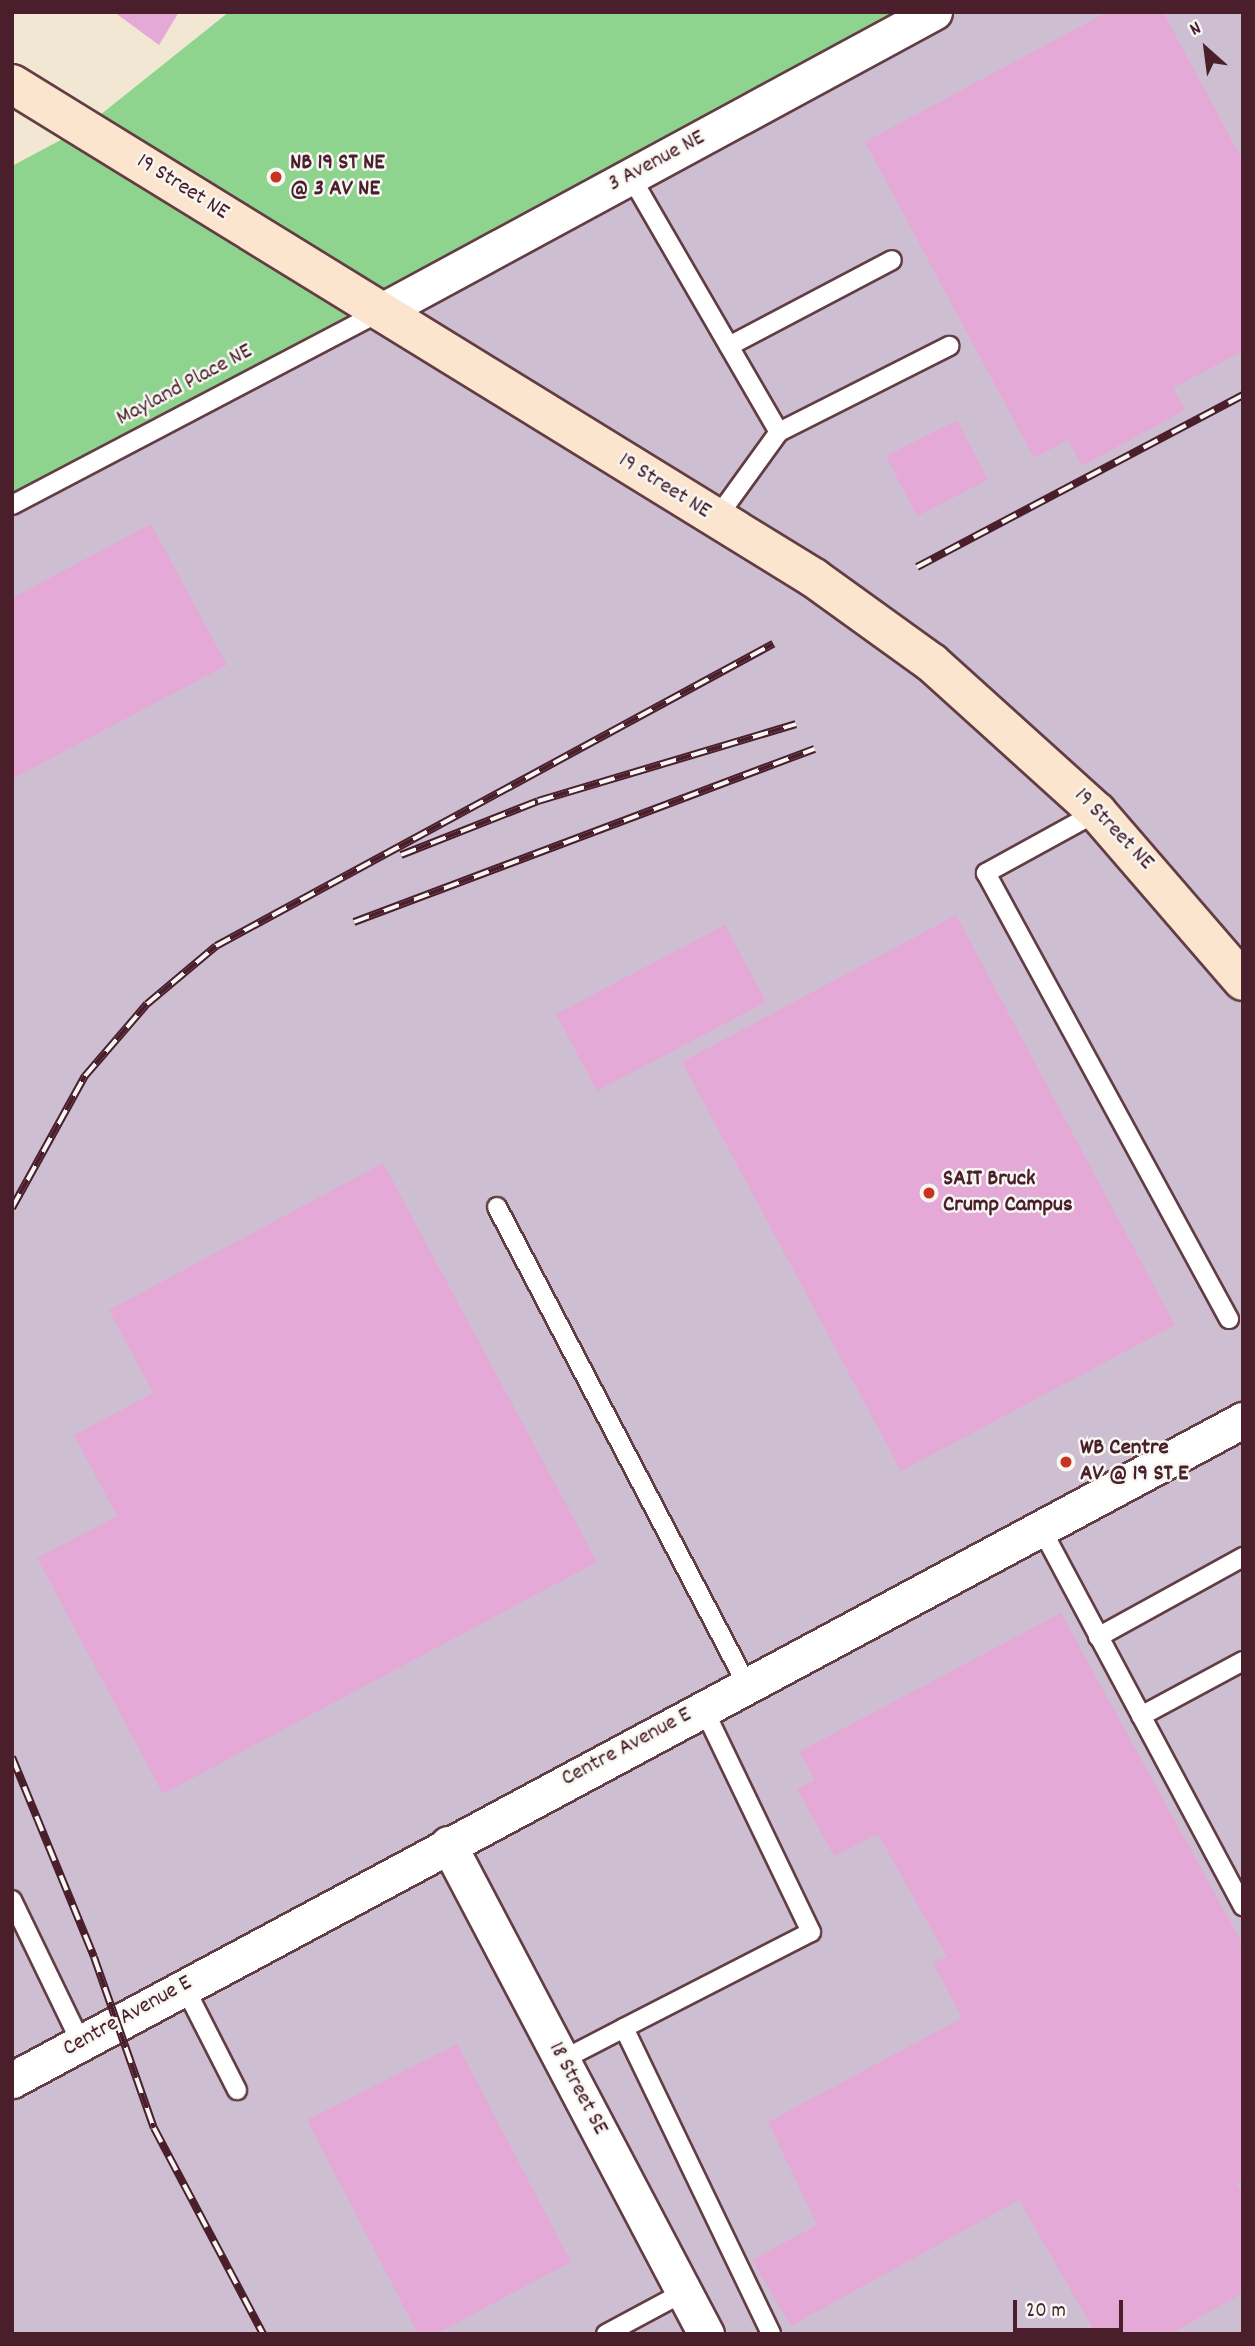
<!DOCTYPE html>
<style>
body{margin:0}
#map{position:relative;width:1255px;height:2346px;overflow:hidden;background:#f1e7d2;font-family:Dekko,sans-serif}
div>[style]{position:absolute}
[style*='--x']{left:calc(var(--x)*1px);top:calc(var(--y)*1px);width:calc(var(--w)*1px);rotate:calc(var(--a)*1deg)}
.industrial>*{inset:0;background:#cebed2}
.green>*{inset:0;background:#8fd48e}
.building>*{inset:0;background:#e5a9d8}
.roads{filter:drop-shadow(2px 0 #633d44) drop-shadow(-2px 0 #633d44) drop-shadow(0 2px #633d44) drop-shadow(0 -2px #633d44)}
.lane>*{height:18px;margin:-9px;padding:0 9px;transform-origin:9px;border-radius:9px;background:#fff}
.street>*{height:35px;margin:-17.5px;padding:0 17.5px;transform-origin:17.5px;border-radius:17.5px;background:#fff}
.secondary>*{height:38px;margin:-19px;padding:0 19px;transform-origin:19px;border-radius:19px;background:#fbe5cf}
.rail>*{height:8px;margin-top:-4px;transform-origin:0;background:repeating-linear-gradient(90deg,#f6f6f2 0 16px,#4a1f2b 0 32px);box-sizing:border-box;border-block:2px solid #4a1f2b}
.dots>*{width:19px;height:19px;translate:-50% -50%;box-sizing:border-box;border:4px solid #f6f6f2;border-radius:50%}
span{translate:-50% -50%;white-space:nowrap;text-align:center;line-height:1.15;-webkit-text-stroke:5px #f6f6f2;paint-order:stroke}
.street-label{font-size:23px;color:#4a1f2b}
.poi-label{font-size:23px;color:#4a1f2b;font-weight:700}
.left{translate:0 -50%;text-align:left}
.frame{position:absolute;inset:0;border:14px solid #4a1f2b;pointer-events:none}
.north{position:absolute;left:1171px;top:14px;width:70px;height:70px;-webkit-text-stroke:5px #f6f6f2;paint-order:stroke;rotate:332deg;font-size:19px;font-weight:700;line-height:28px;text-align:center;color:#4a1f2b}
.north::after{content:'';display:block;margin:auto;width:24px;height:32px;background:#4a1f2b;clip-path:polygon(50% 0,100% 100%,50% 72%,0 100%)}
.scale{position:absolute;left:1013px;top:2300px;width:110px;height:32px;box-sizing:border-box;border:4px solid #4a1f2b;border-top:0;padding-left:9px;font-size:21px;line-height:24px;white-space:nowrap;color:#4a1f2b;-webkit-text-stroke:5px #f6f6f2;paint-order:stroke}
</style>
<div id="map">
<div class="industrial">
<i style="clip-path:polygon(934px 12px,1243px 12px,1243px 2334px,12px 2334px,12px 501px)"></i>
</div>
<div class="green">
<i style="clip-path:polygon(229px 12px,934px 12px,12px 501px,12px 166px,85px 127px)"></i>
</div>
<div class="building">
<i style="clip-path:polygon(114px 12px,179px 12px,159px 45px)"></i>
<i style="clip-path:polygon(1107px 12px,1163px 12px,1243px 161px,1243px 351px,1173px 388px,1185px 410px,1082px 466px,1068px 440px,1034px 458px,865px 142px)"></i>
<i style="clip-path:polygon(957px 420px,988px 480px,917px 516px,886px 456px)"></i>
<i style="clip-path:polygon(151px 524px,227px 665px,12px 779px,12px 598px)"></i>
<i style="clip-path:polygon(956px 915px,1175px 1325px,901px 1471px,682px 1062px)"></i>
<i style="clip-path:polygon(725px 925px,766px 1002px,597px 1091px,556px 1014px)"></i>
<i style="clip-path:polygon(383px 1163px,597px 1562px,163px 1794px,37px 1558px,117px 1516px,74px 1435px,153px 1393px,109px 1310px)"></i>
<i style="clip-path:polygon(1061px 1613px,1243px 1945px,1243px 2181px,1237px 2184px,1243px 2195px,1243px 2293px,1170px 2334px,1096px 2334px,1019px 2200px,791px 2326px,752px 2260px,817px 2225px,768px 2122px,962px 2018px,933px 1962px,947px 1957px,878px 1834px,834px 1856px,797px 1789px,815px 1780px,799px 1752px)"></i>
<i style="clip-path:polygon(457px 2044px,571px 2262px,436px 2334px,418px 2334px,307px 2120px)"></i>
</div>
<div class="roads">
<div class="lane">
<i style="--x:631;--y:177;--w:295;--a:59.9"></i>
<i style="--x:729;--y:346;--w:184;--a:-27.8"></i>
<i style="--x:12;--y:505;--w:416;--a:-27.7"></i>
<i style="--x:716;--y:519;--w:107;--a:-54.1"></i>
<i style="--x:779;--y:432;--w:191;--a:-26.8"></i>
<i style="--x:1097;--y:812;--w:127;--a:151.2"></i>
<i style="--x:986;--y:873;--w:508;--a:61.42"></i>
<i style="--x:497;--y:1207;--w:539;--a:62.39"></i>
<i style="--x:1041;--y:1528;--w:429;--a:61.9"></i>
<i style="--x:1098;--y:1637;--w:166;--a:-28.9"></i>
<i style="--x:1141;--y:1716;--w:116;--a:-28.3"></i>
<i style="--x:12;--y:1900;--w:159;--a:64.2"></i>
<i style="--x:184;--y:1986;--w:117;--a:63"></i>
<i style="--x:624;--y:2028;--w:210;--a:-27.2"></i>
<i style="--x:811;--y:1932;--w:249;--a:-115.7"></i>
<i style="--x:562;--y:2060;--w:70;--a:-27.3"></i>
<i style="--x:624;--y:2028;--w:339;--a:64.3"></i>
<i style="--x:606;--y:2334;--w:89;--a:-28.3"></i>
</div>
<div class="street">
<i style="--x:380;--y:312;--w:630;--a:-28.44"></i>
<i style="--x:448;--y:1844;--w:554;--a:62.23"></i>
<i style="--x:12;--y:2080;--w:1397;--a:-28.2"></i>
</div>
<div class="secondary">
<i style="--x:12;--y:84;--w:942;--a:31.63"></i>
<i style="--x:814;--y:578;--w:145;--a:35.8"></i>
<i style="--x:932;--y:663;--w:222;--a:42.1"></i>
<i style="--x:1097;--y:812;--w:223;--a:49.2"></i>
</div>
</div>
<div class="rail">
<i style="--x:917;--y:567;--w:369;--a:-27.8"></i>
<i style="--x:401;--y:855;--w:147;--a:-21.5"></i>
<i style="--x:538;--y:801;--w:269;--a:-16.6"></i>
<i style="--x:354;--y:922;--w:492;--a:-20.6"></i>
<i style="--x:12;--y:1208;--w:151;--a:-61.1"></i>
<i style="--x:85;--y:1076;--w:95;--a:-49.3"></i>
<i style="--x:147;--y:1004;--w:90;--a:-40"></i>
<i style="--x:216;--y:946;--w:634;--a:-28.47"></i>
<i style="--x:12;--y:1757;--w:216;--a:67.7"></i>
<i style="--x:94;--y:1957;--w:181;--a:70.7"></i>
<i style="--x:154;--y:2128;--w:233;--a:62.1"></i>
</div>
<div class="dots">
<i style="left:276px;top:177px;background:#c8321e"></i>
<i style="left:929px;top:1193px;background:#c8321e"></i>
<i style="left:1066px;top:1462px;background:#c8321e"></i>
</div>
<div class="street-label">
<span style="left:657px;top:162px;rotate:-28deg">3 Avenue NE</span>
<span style="left:182px;top:188px;rotate:32deg">19 Street NE</span>
<span style="left:185px;top:386px;rotate:-28deg">Mayland Place NE</span>
<span style="left:664px;top:487px;rotate:32deg">19 Street NE</span>
<span style="left:1113px;top:830px;rotate:46deg">19 Street NE</span>
<span style="left:627px;top:1748px;rotate:-28deg">Centre Avenue E</span>
<span style="left:128px;top:2017px;rotate:-29deg">Centre Avenue E</span>
<span style="left:577px;top:2089px;rotate:62deg">18 Street SE</span>
</div>
<div class="poi-label">
<span class="left" style="left:290px;top:177px">NB 19 ST NE<br>@ 3 AV NE</span>
<span class="left" style="left:943px;top:1193px">SAIT Bruck<br>Crump Campus</span>
<span class="left" style="left:1080px;top:1462px">WB Centre<br>AV @ 19 ST E</span>
</div>
<div class="frame"></div>
<div class="north">N</div>
<div class="scale">20 m</div>
</div>
